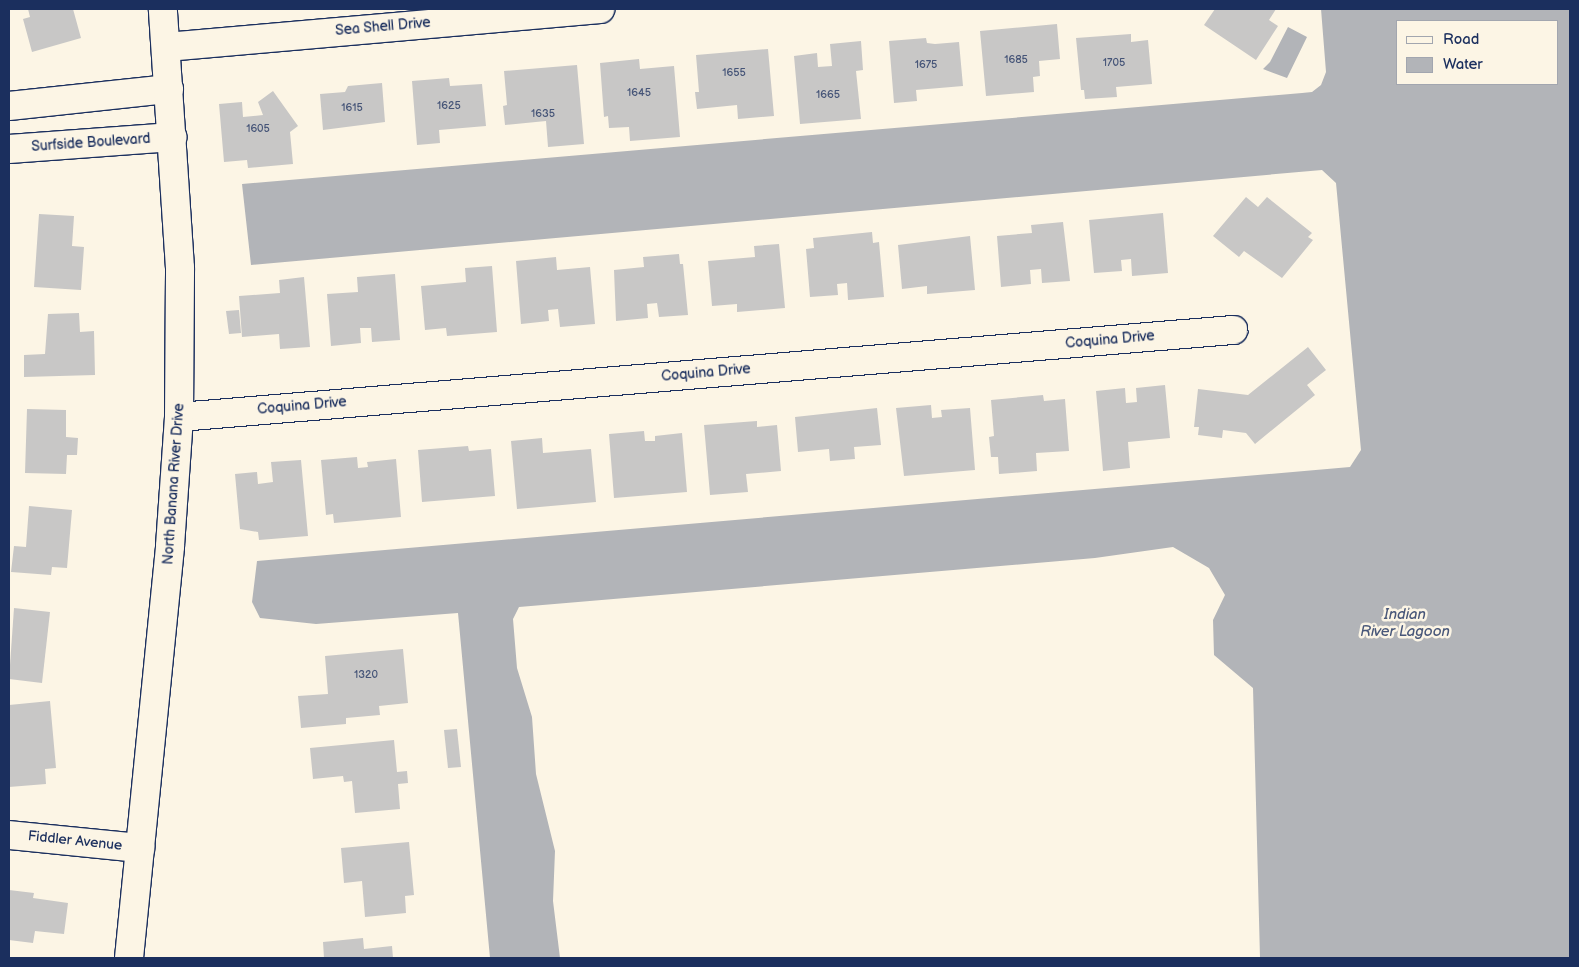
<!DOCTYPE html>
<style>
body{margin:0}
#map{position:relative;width:1579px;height:967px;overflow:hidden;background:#fcf5e5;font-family:"Balsamiq Sans",sans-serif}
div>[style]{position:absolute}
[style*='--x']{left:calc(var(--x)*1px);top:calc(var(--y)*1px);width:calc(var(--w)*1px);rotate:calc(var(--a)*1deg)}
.water>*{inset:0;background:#b2b4b8}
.building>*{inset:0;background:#c8c7c6}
.roads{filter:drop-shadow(1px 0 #1b2f5e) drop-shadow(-1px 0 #1b2f5e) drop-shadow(0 1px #1b2f5e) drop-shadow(0 -1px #1b2f5e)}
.minor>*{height:28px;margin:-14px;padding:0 14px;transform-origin:14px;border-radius:14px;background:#fcf5e5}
span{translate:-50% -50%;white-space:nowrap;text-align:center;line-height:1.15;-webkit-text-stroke:5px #fcf5e5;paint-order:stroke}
.number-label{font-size:11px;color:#465578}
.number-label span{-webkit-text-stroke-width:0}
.street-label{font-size:14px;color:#1b2f5e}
.water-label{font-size:15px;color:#485779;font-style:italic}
.frame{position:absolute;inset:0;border:10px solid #1b2f5e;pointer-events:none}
.legend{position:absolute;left:1396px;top:20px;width:162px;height:65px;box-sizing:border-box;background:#fcf5e5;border:1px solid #a2a6af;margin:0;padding:6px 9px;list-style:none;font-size:15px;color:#1b2f5e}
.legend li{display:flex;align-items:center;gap:10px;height:25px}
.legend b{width:25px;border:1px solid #a2a6af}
</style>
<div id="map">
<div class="water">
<i style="clip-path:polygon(evenodd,1321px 9px,1570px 9px,1570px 958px,1260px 958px,1253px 688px,1214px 655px,1213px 620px,1225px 595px,1209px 568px,1173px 547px,1095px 558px,519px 607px,513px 619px,517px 668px,532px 717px,536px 774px,555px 851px,553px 901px,560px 958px,490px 958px,458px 613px,316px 624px,260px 618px,252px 602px,257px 561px,1350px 467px,1361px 450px,1336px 183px,1322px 170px,251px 265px,242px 184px,1302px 93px,1312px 92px,1321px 85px,1326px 72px,1321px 9px,1398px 21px,1558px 21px,1558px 84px,1398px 84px,1398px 21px)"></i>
<i style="clip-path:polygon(1288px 27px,1307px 37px,1287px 78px,1263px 69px,1270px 62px)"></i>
</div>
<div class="building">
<i style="clip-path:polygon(28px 9px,73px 9px,81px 38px,32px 52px,23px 19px,30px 17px)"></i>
<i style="clip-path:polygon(1215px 9px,1276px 9px,1269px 20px,1278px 26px,1256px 60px,1204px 25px)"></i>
<i style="clip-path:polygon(1057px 24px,1060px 59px,1039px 61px,1040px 76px,1033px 77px,1034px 92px,986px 96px,980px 31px)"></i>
<i style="clip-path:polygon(1131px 34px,1131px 42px,1148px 40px,1152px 84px,1116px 87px,1117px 97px,1085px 99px,1084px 90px,1081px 90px,1076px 38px)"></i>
<i style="clip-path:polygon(926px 38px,927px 43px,935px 44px,959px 42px,963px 86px,916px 90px,917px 101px,894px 103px,889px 41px)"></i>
<i style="clip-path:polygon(861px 41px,863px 70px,856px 71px,861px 119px,800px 124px,794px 56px,817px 53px,818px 67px,832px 66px,830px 44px)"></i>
<i style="clip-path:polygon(768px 49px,774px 116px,738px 119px,737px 105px,697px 109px,695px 92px,699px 92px,696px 55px)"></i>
<i style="clip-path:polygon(639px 59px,640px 69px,674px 66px,680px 137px,630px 141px,629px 127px,609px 128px,608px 116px,604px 117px,600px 63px)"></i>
<i style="clip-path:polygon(577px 65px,584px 144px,548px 147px,546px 121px,505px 125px,503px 106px,507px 105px,504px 71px)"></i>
<i style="clip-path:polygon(449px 78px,450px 86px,482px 84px,486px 126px,439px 130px,440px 143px,417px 145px,412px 81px)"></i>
<i style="clip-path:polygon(382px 83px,385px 122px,323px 130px,320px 94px,345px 92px,348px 86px)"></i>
<i style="clip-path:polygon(273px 91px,298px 126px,290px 132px,293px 164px,248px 168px,247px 160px,224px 162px,219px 104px,242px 102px,243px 117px,263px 115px,258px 102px)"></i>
<i style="clip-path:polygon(1246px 197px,1258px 207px,1267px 197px,1312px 233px,1308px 237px,1313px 240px,1282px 278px,1244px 251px,1239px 257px,1213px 236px)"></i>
<i style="clip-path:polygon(1163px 213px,1168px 273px,1132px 276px,1131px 259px,1121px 260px,1122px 271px,1094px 273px,1089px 220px)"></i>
<i style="clip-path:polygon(39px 214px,74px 216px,72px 246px,84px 247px,81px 290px,34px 287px)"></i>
<i style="clip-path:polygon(1063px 222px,1070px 281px,1042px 283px,1041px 269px,1030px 270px,1031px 284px,1001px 287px,997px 236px,1032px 233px,1031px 225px)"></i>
<i style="clip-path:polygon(872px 232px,873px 243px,879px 242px,884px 297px,848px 300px,847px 283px,837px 284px,838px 295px,810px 297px,806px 249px,814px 248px,813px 238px)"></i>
<i style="clip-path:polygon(970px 236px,975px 290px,927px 294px,927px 286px,902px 289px,898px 245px)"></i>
<i style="clip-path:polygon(779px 244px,785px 308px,737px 312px,737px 304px,712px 306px,708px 261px,755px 257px,754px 246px)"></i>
<i style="clip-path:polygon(679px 254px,680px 264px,683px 264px,688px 315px,659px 317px,657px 303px,647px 304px,648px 318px,616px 321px,614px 270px,644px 267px,643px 257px)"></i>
<i style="clip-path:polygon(556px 257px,557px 270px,590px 267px,595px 324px,560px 327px,558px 309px,548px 310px,549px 321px,521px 324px,516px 261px)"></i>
<i style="clip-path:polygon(492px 266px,497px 332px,447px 336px,446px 328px,425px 330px,421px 286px,466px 282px,465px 268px)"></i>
<i style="clip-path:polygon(395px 274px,400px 340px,372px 342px,371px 328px,360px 328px,361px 343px,331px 346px,327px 294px,358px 292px,357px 277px)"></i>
<i style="clip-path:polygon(304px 277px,310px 347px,280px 349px,279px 334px,242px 337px,239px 296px,280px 293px,279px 280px)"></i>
<i style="clip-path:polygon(239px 310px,241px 333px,229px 334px,226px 311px)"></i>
<i style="clip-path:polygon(79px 313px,80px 332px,94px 331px,95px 375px,24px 377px,24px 355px,45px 354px,48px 314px)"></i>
<i style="clip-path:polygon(1308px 347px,1326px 370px,1307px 385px,1315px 395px,1255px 444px,1246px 433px,1223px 430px,1222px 438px,1198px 435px,1199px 427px,1194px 427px,1198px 389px,1248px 395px)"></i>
<i style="clip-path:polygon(1165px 385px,1170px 438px,1128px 442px,1130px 468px,1103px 471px,1096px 391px,1125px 388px,1126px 403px,1137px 402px,1136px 388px)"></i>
<i style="clip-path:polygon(1043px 395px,1044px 401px,1065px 399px,1069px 451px,1036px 453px,1037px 471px,999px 474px,998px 457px,991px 457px,989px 437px,994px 436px,991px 400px)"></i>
<i style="clip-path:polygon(931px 405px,932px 418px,942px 417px,941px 410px,970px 408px,975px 470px,904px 476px,896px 408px)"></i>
<i style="clip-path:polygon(877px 408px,881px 445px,854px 447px,855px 459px,830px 461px,829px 449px,798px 452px,795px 417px)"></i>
<i style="clip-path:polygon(27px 409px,66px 410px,66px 437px,78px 438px,77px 455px,67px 455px,66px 474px,25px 473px)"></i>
<i style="clip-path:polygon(757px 421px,757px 427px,777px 425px,781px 471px,746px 474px,748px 492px,710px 495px,704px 425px)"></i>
<i style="clip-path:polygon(644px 431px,645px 441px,655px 441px,655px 436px,682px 433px,687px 492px,614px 498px,609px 434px)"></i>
<i style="clip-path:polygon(542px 438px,543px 453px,591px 449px,596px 502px,517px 509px,511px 441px)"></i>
<i style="clip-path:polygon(468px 446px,469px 451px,491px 449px,495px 496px,422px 502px,418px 450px)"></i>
<i style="clip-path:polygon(357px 457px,358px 468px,368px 467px,367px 462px,396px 459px,401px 517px,334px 523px,333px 514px,326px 515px,321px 460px)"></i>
<i style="clip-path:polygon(301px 460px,308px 536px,259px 540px,258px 532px,240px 529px,235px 474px,257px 472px,258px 484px,273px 482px,271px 462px)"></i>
<i style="clip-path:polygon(29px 506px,72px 510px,67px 568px,52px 567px,51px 575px,11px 572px,14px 546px,26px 547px)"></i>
<i style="clip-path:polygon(14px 608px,50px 612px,42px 683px,9px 679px)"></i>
<i style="clip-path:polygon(403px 649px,408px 703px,379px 706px,380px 715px,346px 718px,346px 724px,301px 728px,298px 696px,328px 694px,325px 656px)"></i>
<i style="clip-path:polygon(50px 701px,56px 768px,45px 769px,46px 784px,9px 787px,9px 705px)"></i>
<i style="clip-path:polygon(457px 729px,461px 767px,448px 768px,444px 730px)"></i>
<i style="clip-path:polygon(394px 740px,397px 772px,407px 771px,408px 783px,398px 784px,400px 809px,355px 813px,352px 781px,344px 782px,343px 776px,313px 779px,310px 748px)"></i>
<i style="clip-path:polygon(409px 842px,414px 895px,405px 896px,406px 913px,365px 917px,362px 881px,344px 883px,341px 848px)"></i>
<i style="clip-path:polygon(9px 890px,34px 893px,33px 898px,68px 903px,64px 934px,35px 931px,33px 943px,9px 940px)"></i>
<i style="clip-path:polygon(363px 938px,364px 949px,392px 946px,393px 958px,324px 958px,323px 942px)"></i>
</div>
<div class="roads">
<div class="minor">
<i style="--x:166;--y:47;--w:436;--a:-5"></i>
<i style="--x:9;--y:106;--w:161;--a:-6.1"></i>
<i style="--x:9;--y:149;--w:164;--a:-4.2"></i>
<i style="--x:179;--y:417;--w:1058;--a:-4.72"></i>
<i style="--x:9;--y:835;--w:132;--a:5.7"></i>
<i style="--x:129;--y:958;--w:414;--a:-84.3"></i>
<i style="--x:170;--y:546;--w:129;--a:-86"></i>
<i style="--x:179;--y:417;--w:149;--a:-89.6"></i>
<i style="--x:180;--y:268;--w:260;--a:-93.8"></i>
</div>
</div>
<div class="number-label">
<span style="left:1016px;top:60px">1685</span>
<span style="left:1114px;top:63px">1705</span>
<span style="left:926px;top:65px">1675</span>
<span style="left:734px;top:73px">1655</span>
<span style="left:639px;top:93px">1645</span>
<span style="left:828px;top:95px">1665</span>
<span style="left:449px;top:106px">1625</span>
<span style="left:352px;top:108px">1615</span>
<span style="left:543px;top:114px">1635</span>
<span style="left:258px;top:129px">1605</span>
<span style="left:366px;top:675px">1320</span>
</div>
<div class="street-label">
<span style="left:383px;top:27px;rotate:-5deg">Sea Shell Drive</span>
<span style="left:91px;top:143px;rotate:-4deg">Surfside Boulevard</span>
<span style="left:1110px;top:340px;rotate:-5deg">Coquina Drive</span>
<span style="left:706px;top:373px;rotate:-5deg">Coquina Drive</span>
<span style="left:302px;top:406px;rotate:-5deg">Coquina Drive</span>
<span style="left:174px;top:484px;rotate:-86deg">North Banana River Drive</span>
<span style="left:75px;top:841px;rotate:6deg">Fiddler Avenue</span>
</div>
<div class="water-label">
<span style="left:1405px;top:623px">Indian<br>River Lagoon</span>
</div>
<div class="frame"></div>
<ul class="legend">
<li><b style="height:6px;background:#fcf5e5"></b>Road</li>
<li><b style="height:14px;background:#b2b4b8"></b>Water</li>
</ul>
</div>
